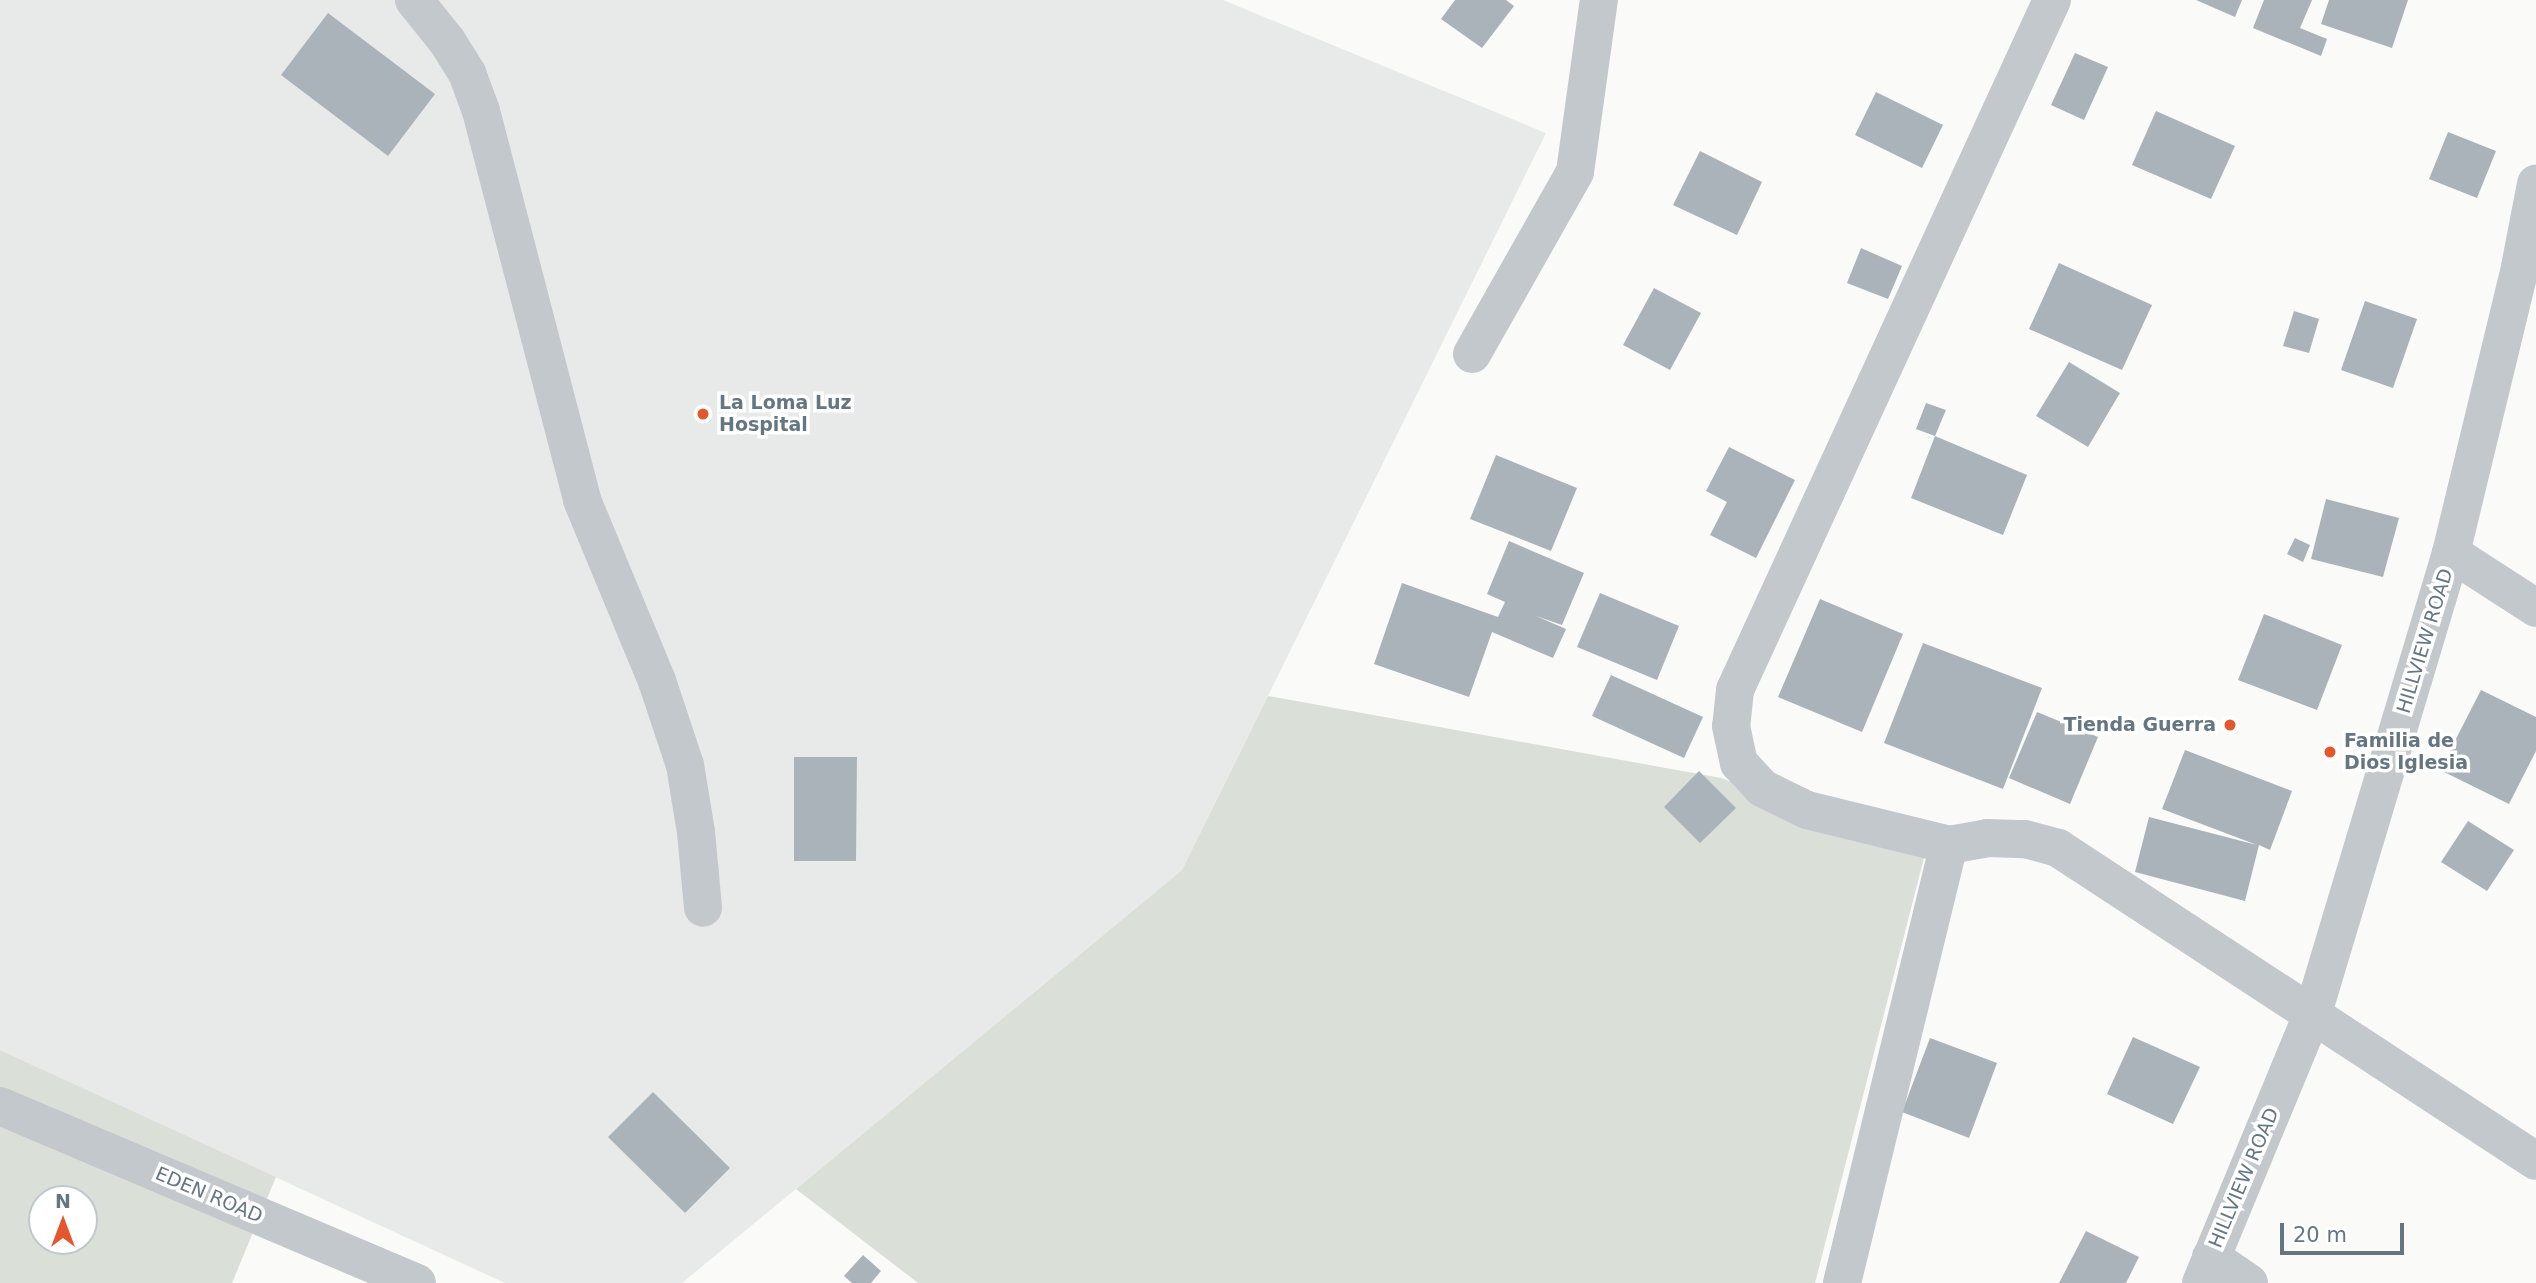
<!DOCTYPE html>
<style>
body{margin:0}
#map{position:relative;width:2536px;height:1283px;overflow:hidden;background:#fafaf8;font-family:"DejaVu Sans",sans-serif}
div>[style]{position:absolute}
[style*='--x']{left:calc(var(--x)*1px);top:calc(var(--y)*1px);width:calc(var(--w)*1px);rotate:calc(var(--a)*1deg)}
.built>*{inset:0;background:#e8e9e9}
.green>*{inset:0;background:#dadfd7}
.building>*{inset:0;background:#aab3b9}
.minor>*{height:38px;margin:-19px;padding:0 19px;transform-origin:19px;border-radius:19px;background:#c3c8cc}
.dots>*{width:19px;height:19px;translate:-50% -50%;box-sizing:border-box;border:4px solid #fff;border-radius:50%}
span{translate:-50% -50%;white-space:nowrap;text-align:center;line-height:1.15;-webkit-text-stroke:7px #fff;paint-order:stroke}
.poi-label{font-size:19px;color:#657683;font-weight:700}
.left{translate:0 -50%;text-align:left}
.right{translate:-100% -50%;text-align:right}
.street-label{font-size:19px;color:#657683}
.north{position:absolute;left:28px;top:1185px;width:70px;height:70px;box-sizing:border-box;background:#fff;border:2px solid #c1c8cd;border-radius:50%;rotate:0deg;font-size:19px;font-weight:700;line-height:28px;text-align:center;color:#657683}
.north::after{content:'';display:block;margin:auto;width:24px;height:32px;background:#e4572e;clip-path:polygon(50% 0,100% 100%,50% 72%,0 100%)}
.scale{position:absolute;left:2280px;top:1223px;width:124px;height:32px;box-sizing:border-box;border:4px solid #657683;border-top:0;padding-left:9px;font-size:21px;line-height:24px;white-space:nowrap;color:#657683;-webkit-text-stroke:5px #fff;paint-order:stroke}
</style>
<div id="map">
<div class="built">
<i style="clip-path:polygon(0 0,1223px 0,1546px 133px,1182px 870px,682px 1283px,505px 1283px,0 1050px)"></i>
</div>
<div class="green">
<i style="clip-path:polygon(1268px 696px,1721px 778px,1926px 850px,1815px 1283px,918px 1283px,796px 1189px,1182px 870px)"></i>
<i style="clip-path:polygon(evenodd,0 1050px,276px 1177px,232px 1283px,0 1283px,0 1050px,42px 1199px,84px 1199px,84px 1241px,42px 1241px,42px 1199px)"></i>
</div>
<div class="building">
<i style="clip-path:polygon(1455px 0,1506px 0,1514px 6px,1482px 48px,1441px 19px)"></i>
<i style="clip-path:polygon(2196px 0,2242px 0,2235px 17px)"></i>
<i style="clip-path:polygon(2264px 0,2312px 0,2300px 28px,2327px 39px,2321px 56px,2253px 28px)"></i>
<i style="clip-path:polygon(2329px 0,2408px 0,2392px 48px,2321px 24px)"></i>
<i style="clip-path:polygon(328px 13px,435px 94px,388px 156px,281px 75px)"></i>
<i style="clip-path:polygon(2075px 53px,2108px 67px,2084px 120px,2051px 105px)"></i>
<i style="clip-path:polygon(1876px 92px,1943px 125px,1922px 168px,1855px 135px)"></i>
<i style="clip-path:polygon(2156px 111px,2235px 146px,2211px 199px,2132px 165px)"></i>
<i style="clip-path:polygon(2448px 132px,2496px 151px,2477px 198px,2429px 179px)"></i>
<i style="clip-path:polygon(1700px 151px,1762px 182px,1737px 235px,1673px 205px)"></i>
<i style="clip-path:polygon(1861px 248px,1902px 266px,1888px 299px,1847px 283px)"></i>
<i style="clip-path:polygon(2059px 263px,2152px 305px,2122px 370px,2029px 329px)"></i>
<i style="clip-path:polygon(1654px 288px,1701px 313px,1670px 370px,1623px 345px)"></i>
<i style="clip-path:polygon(2365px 301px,2417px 319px,2393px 388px,2341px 370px)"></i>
<i style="clip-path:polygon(2294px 311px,2319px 319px,2309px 353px,2283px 346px)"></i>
<i style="clip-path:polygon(2069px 362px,2120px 393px,2088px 447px,2036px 416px)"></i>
<i style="clip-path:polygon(1926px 403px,1946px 410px,1935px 436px,2027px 475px,2003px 535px,1911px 498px,1935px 436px,1916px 429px)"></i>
<i style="clip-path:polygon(1729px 447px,1795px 480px,1756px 558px,1710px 535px,1727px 502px,1706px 491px)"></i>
<i style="clip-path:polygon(1496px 455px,1577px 488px,1551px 551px,1470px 519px)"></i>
<i style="clip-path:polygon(2326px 499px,2399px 518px,2383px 577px,2311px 559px)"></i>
<i style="clip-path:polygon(2295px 538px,2310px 545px,2303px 562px,2287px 554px)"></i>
<i style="clip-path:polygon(1509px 541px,1584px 573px,1562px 625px,1536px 616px,1566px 629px,1553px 658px,1492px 632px,1469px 697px,1374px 664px,1402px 583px,1498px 617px,1505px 602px,1487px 594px)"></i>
<i style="clip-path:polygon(1600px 593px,1679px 626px,1657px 680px,1577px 647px)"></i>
<i style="clip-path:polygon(1820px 599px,1903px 634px,1862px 732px,1778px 697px)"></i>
<i style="clip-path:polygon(2264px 614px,2342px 645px,2317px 710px,2238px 680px)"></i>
<i style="clip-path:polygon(1923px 643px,2042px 688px,2003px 789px,1884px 743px)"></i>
<i style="clip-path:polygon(1611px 675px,1703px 717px,1684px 758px,1592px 716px)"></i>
<i style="clip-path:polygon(2481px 690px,2536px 717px,2536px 751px,2509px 804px,2440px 770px)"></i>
<i style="clip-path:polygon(2037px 712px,2098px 737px,2070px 804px,2009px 778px)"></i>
<i style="clip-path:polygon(2185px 750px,2292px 791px,2270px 850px,2259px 845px,2245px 901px,2135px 872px,2149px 817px,2257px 845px,2162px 809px)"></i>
<i style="clip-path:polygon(794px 757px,857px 757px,856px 861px,794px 861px)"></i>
<i style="clip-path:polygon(1699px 771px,1736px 808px,1700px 843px,1664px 807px)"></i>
<i style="clip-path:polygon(2468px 821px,2514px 850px,2487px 891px,2441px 862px)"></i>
<i style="clip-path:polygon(2133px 1037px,2200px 1067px,2173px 1124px,2107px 1094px)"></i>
<i style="clip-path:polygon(1930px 1038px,1997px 1063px,1969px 1138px,1902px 1112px)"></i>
<i style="clip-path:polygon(653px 1092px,730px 1168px,685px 1213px,608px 1137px)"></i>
<i style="clip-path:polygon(2086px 1231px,2139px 1257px,2126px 1283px,2059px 1283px)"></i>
<i style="clip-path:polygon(863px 1255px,881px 1271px,871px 1283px,852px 1283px,844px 1276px)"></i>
</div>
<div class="minor">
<i style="--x:414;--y:0;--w:53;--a:51.2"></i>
<i style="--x:447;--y:41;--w:38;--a:58"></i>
<i style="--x:467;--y:73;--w:40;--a:69.8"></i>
<i style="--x:481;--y:111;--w:402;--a:75.4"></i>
<i style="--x:582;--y:500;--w:196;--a:67.5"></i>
<i style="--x:657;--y:681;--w:89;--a:71.6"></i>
<i style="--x:685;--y:765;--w:68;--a:80.7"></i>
<i style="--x:696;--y:832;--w:76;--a:84.7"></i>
<i style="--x:2052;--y:0;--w:759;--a:114.68"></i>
<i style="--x:1735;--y:690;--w:36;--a:96"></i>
<i style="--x:1731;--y:726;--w:38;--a:78"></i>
<i style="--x:1739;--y:763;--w:34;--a:47"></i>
<i style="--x:1762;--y:788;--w:50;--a:26.1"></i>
<i style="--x:1807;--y:810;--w:146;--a:13.8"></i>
<i style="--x:1949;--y:845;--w:39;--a:-10"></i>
<i style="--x:1987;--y:838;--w:38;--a:2"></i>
<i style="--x:2025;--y:839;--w:34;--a:15"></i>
<i style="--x:2058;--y:848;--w:571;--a:33.22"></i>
<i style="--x:1472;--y:354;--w:209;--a:-60.5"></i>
<i style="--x:1575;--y:172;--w:174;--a:-82.1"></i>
<i style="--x:2451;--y:553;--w:101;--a:32.9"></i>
<i style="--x:0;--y:1106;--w:453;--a:23"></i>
<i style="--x:2211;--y:1257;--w:46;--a:34.4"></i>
<i style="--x:1842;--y:1283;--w:451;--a:-76.3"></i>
<i style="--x:2201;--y:1283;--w:292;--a:-67.5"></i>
<i style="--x:2313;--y:1013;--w:480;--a:-73.3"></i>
<i style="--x:2451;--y:553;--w:294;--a:-76.4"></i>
<i style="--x:2520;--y:267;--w:85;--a:-79.1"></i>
</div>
<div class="dots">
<i style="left:703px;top:414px;background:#e4572e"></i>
<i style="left:2230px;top:725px;background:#e4572e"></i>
<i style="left:2330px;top:752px;background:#e4572e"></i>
</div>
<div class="poi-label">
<span class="left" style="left:719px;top:414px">La Loma Luz<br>Hospital</span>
<span class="right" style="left:2216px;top:725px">Tienda Guerra</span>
<span class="left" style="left:2344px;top:752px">Familia de<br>Dios Iglesia</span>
</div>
<div class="street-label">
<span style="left:2425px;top:641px;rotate:-73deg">HILLVIEW ROAD</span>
<span style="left:2244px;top:1178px;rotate:-67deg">HILLVIEW ROAD</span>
<span style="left:209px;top:1195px;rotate:23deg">EDEN ROAD</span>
</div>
<div class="north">N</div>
<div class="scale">20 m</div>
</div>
